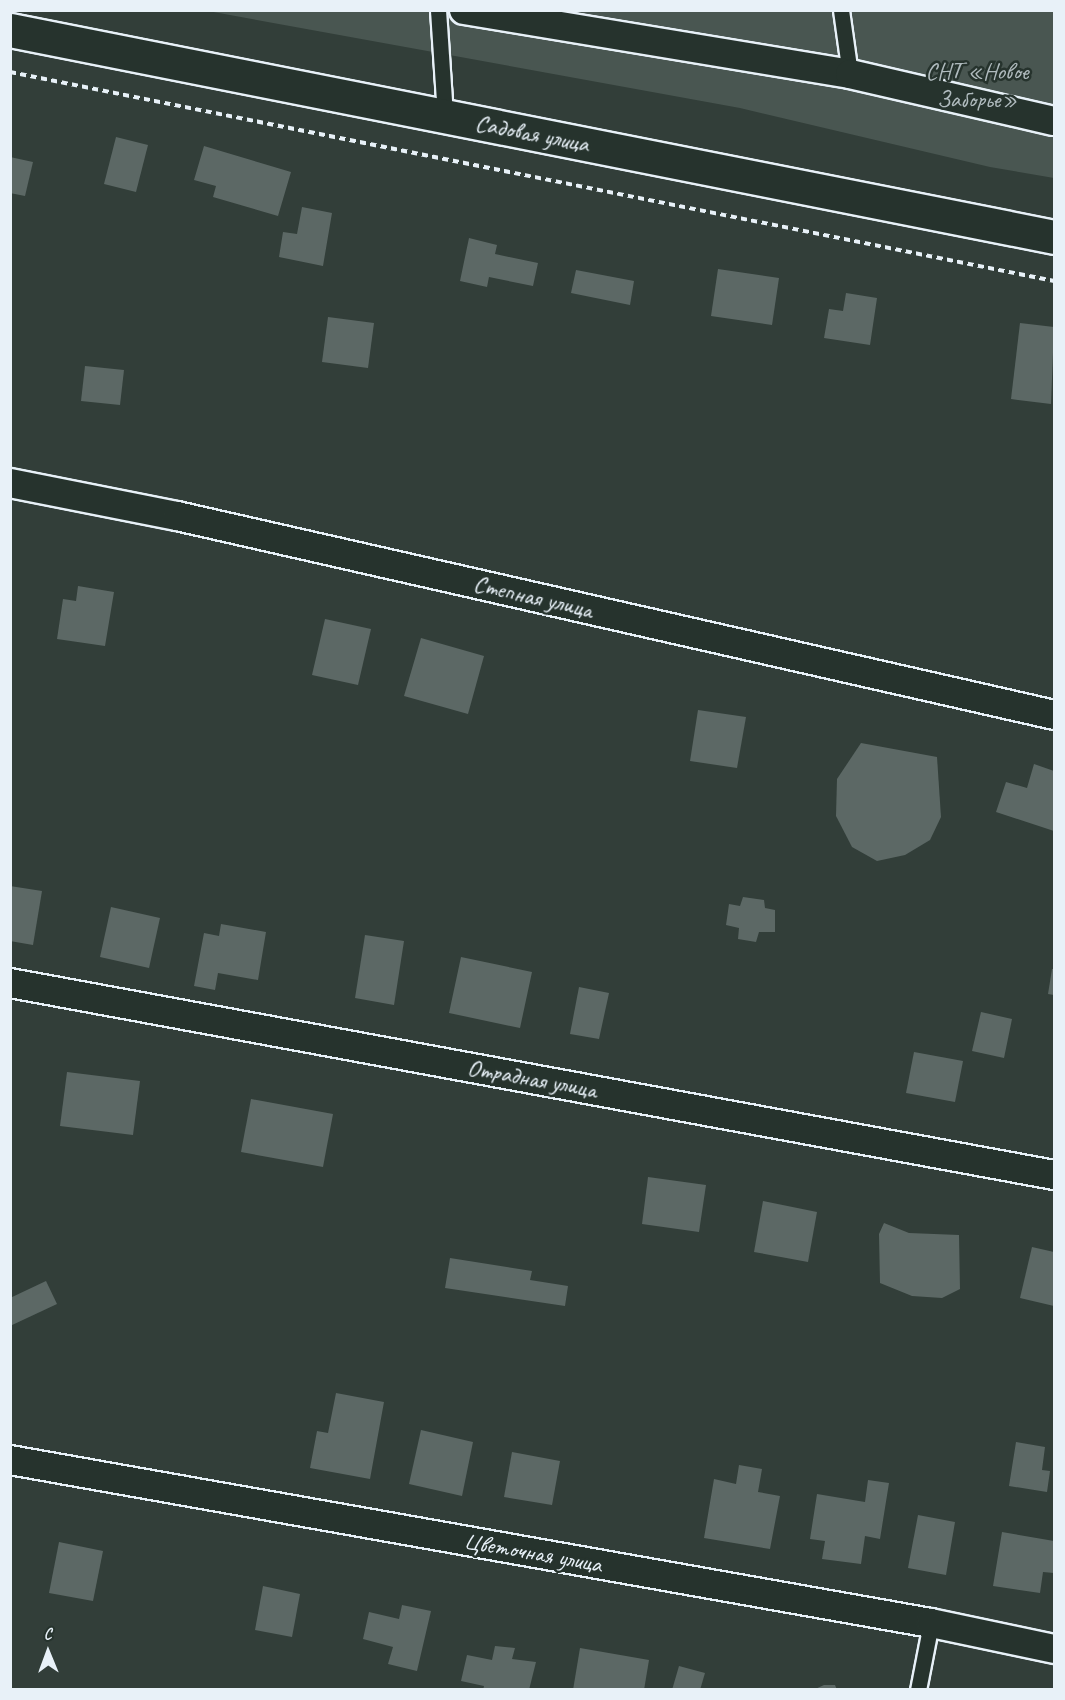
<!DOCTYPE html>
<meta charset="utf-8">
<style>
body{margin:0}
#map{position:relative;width:1065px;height:1700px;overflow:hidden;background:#323e39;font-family:Caveat,sans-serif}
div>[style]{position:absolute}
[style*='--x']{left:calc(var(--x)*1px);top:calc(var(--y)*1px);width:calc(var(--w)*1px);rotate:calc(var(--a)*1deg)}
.green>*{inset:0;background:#495651}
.building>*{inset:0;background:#5c6865}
.path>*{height:4px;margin-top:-2px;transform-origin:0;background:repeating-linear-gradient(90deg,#e8f1f8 0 6px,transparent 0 10.5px)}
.roads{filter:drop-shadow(2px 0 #e8f1f8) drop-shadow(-2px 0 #e8f1f8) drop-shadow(0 2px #e8f1f8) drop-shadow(0 -2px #e8f1f8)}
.lane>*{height:15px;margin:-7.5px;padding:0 7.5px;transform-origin:7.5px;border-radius:7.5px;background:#26332d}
.street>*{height:28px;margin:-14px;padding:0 14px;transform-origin:14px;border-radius:14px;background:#26332d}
.secondary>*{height:33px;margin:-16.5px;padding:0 16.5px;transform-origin:16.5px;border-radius:16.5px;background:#26332d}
span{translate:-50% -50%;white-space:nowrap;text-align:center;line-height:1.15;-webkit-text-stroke:5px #26332d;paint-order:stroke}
.park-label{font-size:24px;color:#b0bbbe}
.street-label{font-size:24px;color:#e8f1f8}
.frame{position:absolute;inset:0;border:12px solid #e8f1f8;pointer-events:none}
.north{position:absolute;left:18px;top:1622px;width:60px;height:60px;-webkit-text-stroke:4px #26332d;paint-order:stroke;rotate:359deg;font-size:16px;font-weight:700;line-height:24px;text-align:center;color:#e8f1f8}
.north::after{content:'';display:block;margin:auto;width:21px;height:27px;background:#e8f1f8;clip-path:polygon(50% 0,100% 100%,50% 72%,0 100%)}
</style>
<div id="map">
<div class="green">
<i style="clip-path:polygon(208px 11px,1054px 11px,1054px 178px,990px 167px,740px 108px)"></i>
</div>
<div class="building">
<i style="clip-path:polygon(116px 137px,148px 145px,136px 192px,104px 184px)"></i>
<i style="clip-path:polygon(204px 146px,291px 172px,278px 216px,213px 197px,216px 186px,194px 180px)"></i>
<i style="clip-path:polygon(10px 157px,33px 162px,25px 196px,10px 193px)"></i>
<i style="clip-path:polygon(302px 207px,332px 213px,323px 266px,279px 257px,283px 232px,297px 234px)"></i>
<i style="clip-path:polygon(469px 238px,497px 245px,495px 254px,538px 263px,533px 286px,489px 277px,487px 287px,460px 281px)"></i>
<i style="clip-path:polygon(718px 269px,779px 278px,772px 325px,711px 316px)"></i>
<i style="clip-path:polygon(576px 270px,634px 281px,630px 305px,571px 293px)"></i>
<i style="clip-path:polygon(846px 293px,877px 298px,870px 345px,824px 338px,829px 309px,843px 311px)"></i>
<i style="clip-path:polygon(328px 317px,374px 323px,368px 368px,322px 362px)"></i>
<i style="clip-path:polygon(1020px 323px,1054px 327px,1051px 404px,1011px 399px)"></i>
<i style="clip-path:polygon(85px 366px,124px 370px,120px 405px,81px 401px)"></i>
<i style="clip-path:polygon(78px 586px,114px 592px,105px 646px,57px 639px,63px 599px,76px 601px)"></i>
<i style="clip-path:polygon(325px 619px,371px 629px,358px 685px,312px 675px)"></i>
<i style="clip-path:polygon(421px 638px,484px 656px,468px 714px,404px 696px)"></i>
<i style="clip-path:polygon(698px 710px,746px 717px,737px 768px,690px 761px)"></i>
<i style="clip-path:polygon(861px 743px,937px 757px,941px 817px,930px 840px,905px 855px,877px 861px,852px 847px,836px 816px,837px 779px)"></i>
<i style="clip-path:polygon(1034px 764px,1054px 771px,1054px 831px,996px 812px,1006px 782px,1027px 788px)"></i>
<i style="clip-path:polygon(10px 886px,42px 891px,33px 945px,10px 941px)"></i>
<i style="clip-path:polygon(743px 897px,764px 900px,765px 908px,775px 910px,775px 932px,759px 932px,756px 942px,738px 939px,739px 928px,726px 925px,729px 904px,740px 906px)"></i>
<i style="clip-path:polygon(111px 907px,160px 918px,149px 968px,100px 957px)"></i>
<i style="clip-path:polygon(221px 924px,266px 932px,258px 980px,218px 973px,215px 990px,194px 986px,204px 933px,219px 936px)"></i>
<i style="clip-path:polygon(365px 935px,404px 941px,394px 1005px,355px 998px)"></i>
<i style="clip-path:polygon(461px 957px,532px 972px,520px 1028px,449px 1013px)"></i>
<i style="clip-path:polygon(1052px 969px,1054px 969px,1054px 995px,1048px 994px)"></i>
<i style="clip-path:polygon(579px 987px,609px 993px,599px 1039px,570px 1034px)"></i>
<i style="clip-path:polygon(981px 1012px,1012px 1019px,1004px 1058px,972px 1051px)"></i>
<i style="clip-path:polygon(914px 1052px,963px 1061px,955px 1102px,906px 1093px)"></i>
<i style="clip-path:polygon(67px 1072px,140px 1081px,133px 1135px,60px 1126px)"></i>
<i style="clip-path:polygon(251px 1099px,333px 1114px,323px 1167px,241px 1152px)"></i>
<i style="clip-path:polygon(648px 1177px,706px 1185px,699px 1232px,642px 1224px)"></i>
<i style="clip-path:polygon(763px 1201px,817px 1212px,808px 1262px,754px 1252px)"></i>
<i style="clip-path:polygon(884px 1223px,909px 1233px,959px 1235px,960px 1289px,942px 1298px,912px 1296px,880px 1283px,879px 1234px)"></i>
<i style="clip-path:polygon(1032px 1247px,1054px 1252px,1054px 1306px,1020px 1298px)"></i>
<i style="clip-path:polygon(450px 1258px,532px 1271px,530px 1280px,568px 1286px,565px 1306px,445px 1288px)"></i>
<i style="clip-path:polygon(46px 1281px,57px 1304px,10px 1326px,10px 1298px)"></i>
<i style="clip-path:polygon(336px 1393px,384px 1402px,370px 1479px,310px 1468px,317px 1431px,328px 1433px)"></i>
<i style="clip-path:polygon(421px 1430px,473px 1442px,462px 1496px,409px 1484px)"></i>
<i style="clip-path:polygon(1016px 1442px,1045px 1447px,1042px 1470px,1050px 1471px,1047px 1492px,1009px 1486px)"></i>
<i style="clip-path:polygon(512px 1452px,560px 1461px,552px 1505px,504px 1497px)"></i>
<i style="clip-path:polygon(739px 1465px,762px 1469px,758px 1492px,780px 1496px,770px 1549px,704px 1538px,714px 1479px,736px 1484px)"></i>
<i style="clip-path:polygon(868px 1480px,889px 1483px,880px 1539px,865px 1536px,861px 1564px,822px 1559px,825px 1541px,810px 1539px,817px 1494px,865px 1502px)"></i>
<i style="clip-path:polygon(918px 1515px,955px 1522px,946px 1575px,908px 1568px)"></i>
<i style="clip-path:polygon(1002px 1532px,1054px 1541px,1054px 1573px,1043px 1572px,1040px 1593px,993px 1586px)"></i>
<i style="clip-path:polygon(59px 1542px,103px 1551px,93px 1601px,49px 1593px)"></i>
<i style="clip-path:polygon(263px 1586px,300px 1594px,292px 1637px,255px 1630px)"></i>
<i style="clip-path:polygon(402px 1605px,431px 1611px,417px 1671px,388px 1664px,393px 1647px,363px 1639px,369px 1612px,399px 1619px)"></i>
<i style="clip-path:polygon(495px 1646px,515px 1648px,512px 1659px,536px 1662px,529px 1690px,483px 1690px,484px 1686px,461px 1681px,467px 1655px,492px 1660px)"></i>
<i style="clip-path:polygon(580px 1648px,649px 1660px,644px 1690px,573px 1690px)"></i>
<i style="clip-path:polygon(679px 1666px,705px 1673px,700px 1690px,672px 1690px)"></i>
<i style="clip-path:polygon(824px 1685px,835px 1685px,837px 1690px,813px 1690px)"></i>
</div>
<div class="path">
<i style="--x:10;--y:72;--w:1065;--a:11.32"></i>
</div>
<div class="roads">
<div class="lane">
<i style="--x:438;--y:10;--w:106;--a:86.2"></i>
<i style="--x:841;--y:10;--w:65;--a:82"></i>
<i style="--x:918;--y:1690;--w:68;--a:-79"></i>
</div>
<div class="street">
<i style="--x:464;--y:10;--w:391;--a:9.4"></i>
<i style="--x:850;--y:74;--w:209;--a:13"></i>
<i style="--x:10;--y:483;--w:170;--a:11.2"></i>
<i style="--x:177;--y:516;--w:899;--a:12.78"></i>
<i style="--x:10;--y:983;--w:1062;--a:10.42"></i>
<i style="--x:10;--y:1460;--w:935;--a:10.04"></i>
<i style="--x:931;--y:1623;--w:126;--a:11.9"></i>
</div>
<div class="secondary">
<i style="--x:10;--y:30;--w:1064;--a:11.21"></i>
</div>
</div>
<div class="park-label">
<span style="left:977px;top:86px">СНТ «Новое<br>Заборье»</span>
</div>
<div class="street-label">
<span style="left:532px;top:134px;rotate:11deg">Садовая улица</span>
<span style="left:533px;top:597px;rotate:13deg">Степная улица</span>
<span style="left:532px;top:1079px;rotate:10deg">Отрадная улица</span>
<span style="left:533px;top:1553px;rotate:10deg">Цветочная улица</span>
</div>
<div class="frame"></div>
<div class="north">С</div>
</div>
